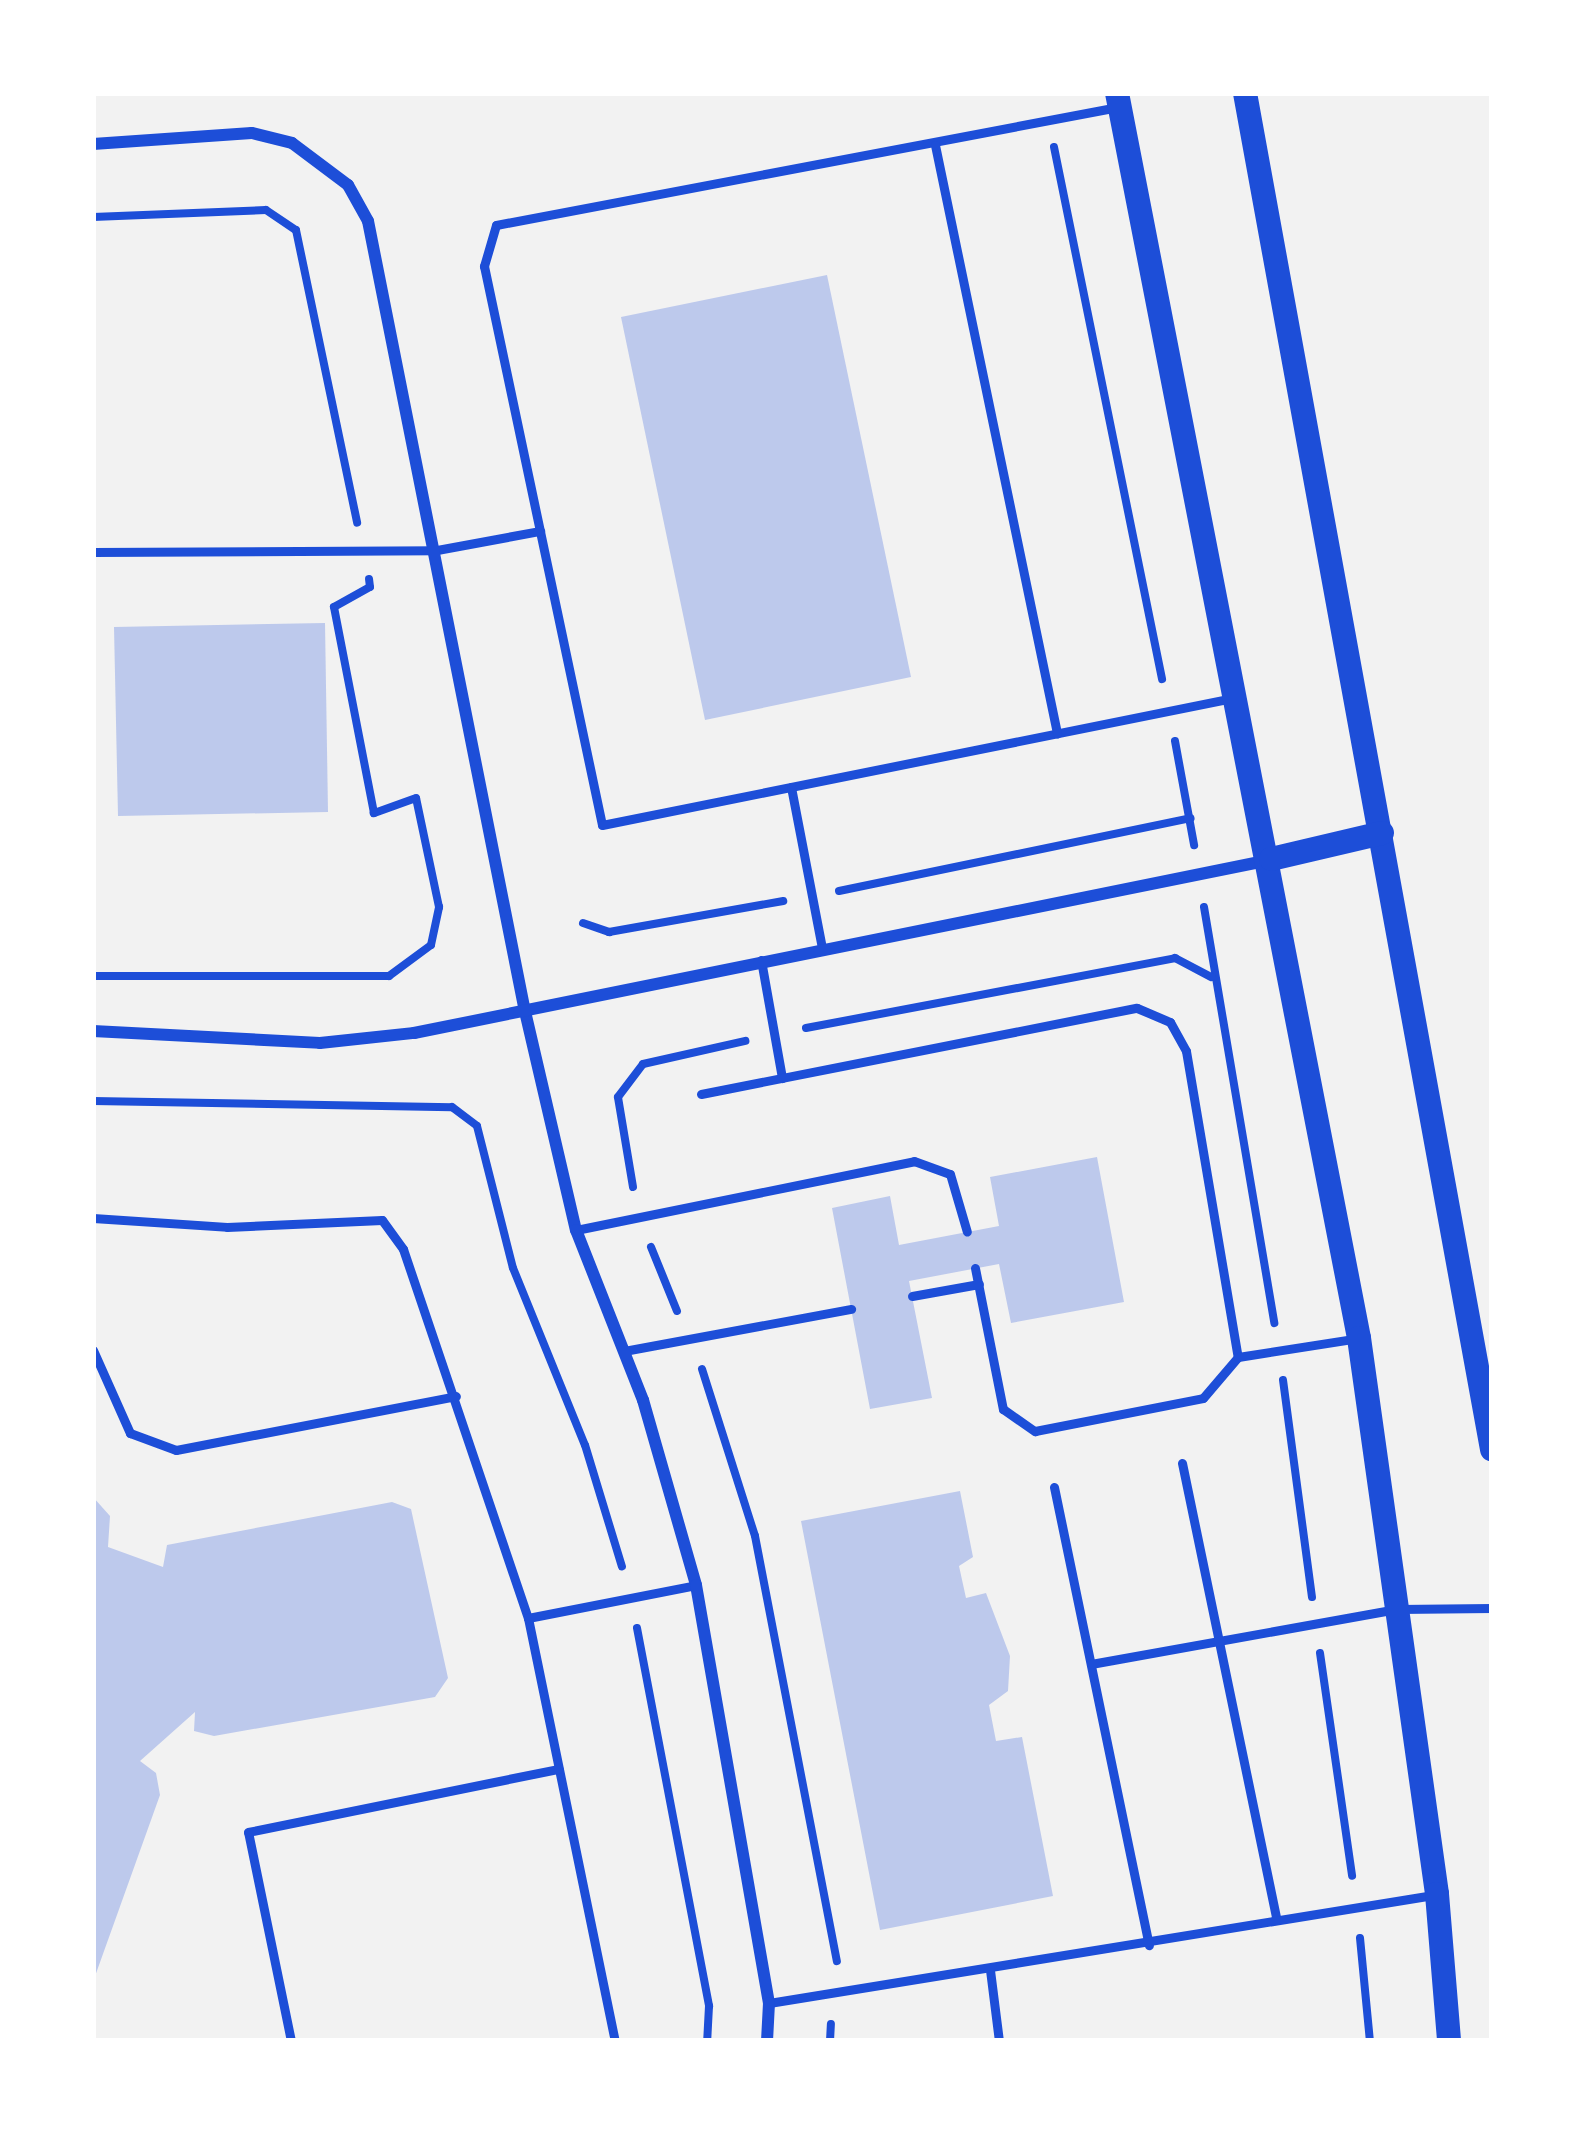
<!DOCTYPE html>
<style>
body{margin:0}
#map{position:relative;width:1585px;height:2134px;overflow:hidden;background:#f2f2f2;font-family:Rubik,sans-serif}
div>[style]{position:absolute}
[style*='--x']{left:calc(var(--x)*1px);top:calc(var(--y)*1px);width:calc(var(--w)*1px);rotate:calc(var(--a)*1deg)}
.building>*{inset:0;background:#bdc9ec}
.path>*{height:8px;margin:-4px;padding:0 4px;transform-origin:4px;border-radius:4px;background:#1d4ed8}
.service>*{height:9px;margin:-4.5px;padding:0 4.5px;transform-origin:4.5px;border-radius:4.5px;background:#1d4ed8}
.minor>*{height:12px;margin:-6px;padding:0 6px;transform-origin:6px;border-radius:6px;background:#1d4ed8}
.secondary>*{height:24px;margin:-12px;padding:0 12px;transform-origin:12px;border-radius:12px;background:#1d4ed8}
span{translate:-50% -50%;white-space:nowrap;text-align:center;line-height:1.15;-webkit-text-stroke:9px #fff;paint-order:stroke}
.frame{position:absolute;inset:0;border:96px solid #fff;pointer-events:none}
</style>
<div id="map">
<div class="building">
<i style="clip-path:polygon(827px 275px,911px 677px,705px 720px,621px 317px)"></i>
<i style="clip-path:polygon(325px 623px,328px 812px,118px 816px,114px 627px)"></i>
<i style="clip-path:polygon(1097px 1157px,1124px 1302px,1011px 1323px,999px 1264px,909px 1281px,932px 1398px,870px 1409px,832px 1208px,890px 1196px,899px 1245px,999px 1226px,990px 1177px)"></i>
<i style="clip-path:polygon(960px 1491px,973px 1557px,959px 1566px,966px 1598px,986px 1593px,1010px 1656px,1008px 1691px,989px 1705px,996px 1741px,1022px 1737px,1053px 1896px,880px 1930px,801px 1521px)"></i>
<i style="clip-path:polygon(93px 1497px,110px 1516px,108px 1547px,163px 1567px,167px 1545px,392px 1502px,411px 1509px,448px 1678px,435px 1697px,214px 1736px,194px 1731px,195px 1712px,140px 1761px,156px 1773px,160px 1795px,94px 1979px)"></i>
</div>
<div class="path">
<i style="--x:1054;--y:147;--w:543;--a:78.52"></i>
<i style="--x:93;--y:217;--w:173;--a:-2.3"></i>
<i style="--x:266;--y:210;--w:36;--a:34"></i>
<i style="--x:296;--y:230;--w:299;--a:78.2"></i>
<i style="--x:1175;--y:741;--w:106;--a:79.6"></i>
<i style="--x:839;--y:891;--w:359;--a:-11.7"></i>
<i style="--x:1204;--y:907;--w:422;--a:80.4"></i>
<i style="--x:583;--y:923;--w:28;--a:19"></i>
<i style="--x:609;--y:932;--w:177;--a:-10.1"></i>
<i style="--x:93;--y:976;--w:296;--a:0"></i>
<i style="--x:389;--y:976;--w:52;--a:-36.4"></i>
<i style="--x:431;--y:945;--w:39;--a:-78"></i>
<i style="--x:439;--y:907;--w:111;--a:-101.9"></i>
<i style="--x:416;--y:798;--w:45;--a:160.3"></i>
<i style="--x:374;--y:813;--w:210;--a:-101"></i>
<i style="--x:334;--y:607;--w:41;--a:-29.1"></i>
<i style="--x:370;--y:587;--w:8;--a:-97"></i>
<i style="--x:806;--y:1028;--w:376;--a:-10.7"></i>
<i style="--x:1175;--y:958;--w:41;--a:27.8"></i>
<i style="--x:93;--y:1101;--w:359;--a:1"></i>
<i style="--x:452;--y:1107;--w:31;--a:37"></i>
<i style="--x:477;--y:1126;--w:146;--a:75.8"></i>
<i style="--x:513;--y:1268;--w:191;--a:67.9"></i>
<i style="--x:585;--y:1445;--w:127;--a:73.1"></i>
<i style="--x:633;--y:1187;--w:91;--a:-99.5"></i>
<i style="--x:618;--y:1097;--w:41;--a:-52.9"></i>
<i style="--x:643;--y:1064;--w:105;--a:-12.7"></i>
<i style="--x:651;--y:1247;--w:69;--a:67.9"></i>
<i style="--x:702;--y:1369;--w:175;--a:72.4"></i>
<i style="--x:755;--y:1536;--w:433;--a:79.1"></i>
<i style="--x:1283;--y:1380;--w:219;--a:82.4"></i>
<i style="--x:637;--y:1628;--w:385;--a:79.2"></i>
<i style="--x:709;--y:2006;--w:35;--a:93"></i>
<i style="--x:1320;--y:1653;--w:225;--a:81.8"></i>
<i style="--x:1360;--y:1938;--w:103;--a:84.5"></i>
<i style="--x:830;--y:2041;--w:17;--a:-87"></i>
</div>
<div class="service">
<i style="--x:1118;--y:107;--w:633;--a:169.26"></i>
<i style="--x:496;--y:225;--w:43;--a:106.3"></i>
<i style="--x:484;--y:266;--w:571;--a:78.08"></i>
<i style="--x:602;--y:825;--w:644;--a:-11.38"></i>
<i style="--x:935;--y:145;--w:601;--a:78.28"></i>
<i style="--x:93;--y:552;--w:344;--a:-0.3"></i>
<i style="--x:437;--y:550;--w:105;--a:-10.5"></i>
<i style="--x:791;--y:787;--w:164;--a:79.1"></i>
<i style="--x:761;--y:960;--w:120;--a:79.9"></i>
<i style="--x:701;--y:1094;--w:444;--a:-11.2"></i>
<i style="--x:1137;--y:1008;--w:36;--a:23"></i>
<i style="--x:1170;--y:1022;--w:33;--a:61"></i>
<i style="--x:1186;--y:1051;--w:310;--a:80.4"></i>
<i style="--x:93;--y:1218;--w:134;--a:3.8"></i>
<i style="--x:227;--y:1227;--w:155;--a:-2.6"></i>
<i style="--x:382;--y:1220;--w:36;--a:54"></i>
<i style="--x:403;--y:1249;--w:390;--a:71.3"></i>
<i style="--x:528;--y:1618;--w:432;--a:78.4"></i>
<i style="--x:576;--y:1230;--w:345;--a:-11.5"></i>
<i style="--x:914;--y:1161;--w:38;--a:20"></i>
<i style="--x:950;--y:1174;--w:60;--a:73.7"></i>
<i style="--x:975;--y:1268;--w:144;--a:78.8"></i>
<i style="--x:1003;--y:1409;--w:39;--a:35"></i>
<i style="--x:1035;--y:1431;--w:171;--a:-11.1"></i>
<i style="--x:1203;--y:1398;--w:54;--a:-49.5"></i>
<i style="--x:1238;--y:1357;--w:122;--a:-8.9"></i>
<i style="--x:912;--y:1296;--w:68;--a:-10.2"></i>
<i style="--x:93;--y:1350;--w:91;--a:66"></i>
<i style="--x:130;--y:1433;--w:49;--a:20.3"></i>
<i style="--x:176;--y:1450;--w:285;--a:-10.9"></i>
<i style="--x:624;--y:1351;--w:231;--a:-10.5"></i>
<i style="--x:1182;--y:1463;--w:463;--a:78.3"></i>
<i style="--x:1054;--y:1487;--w:468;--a:78.3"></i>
<i style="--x:528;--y:1618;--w:171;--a:-11.1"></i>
<i style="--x:1091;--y:1664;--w:312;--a:-10.2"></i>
<i style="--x:1398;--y:1609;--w:94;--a:-0.6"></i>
<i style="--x:990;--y:1970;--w:72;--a:82.8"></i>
<i style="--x:769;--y:2003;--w:673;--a:-9.24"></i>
<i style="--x:291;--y:2041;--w:213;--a:-101.6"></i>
<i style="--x:248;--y:1832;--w:317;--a:-11.5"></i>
</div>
<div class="minor">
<i style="--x:93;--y:144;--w:159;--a:-4"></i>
<i style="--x:252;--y:133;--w:41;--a:14"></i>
<i style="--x:292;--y:143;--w:70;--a:36.9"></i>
<i style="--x:348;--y:185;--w:41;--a:60.9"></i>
<i style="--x:368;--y:221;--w:801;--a:78.77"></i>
<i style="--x:524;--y:1007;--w:229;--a:76.9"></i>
<i style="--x:576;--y:1230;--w:183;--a:68.5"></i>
<i style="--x:643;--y:1400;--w:192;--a:74"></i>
<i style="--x:696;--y:1585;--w:424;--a:80.1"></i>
<i style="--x:769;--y:2003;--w:38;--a:93"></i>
<i style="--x:93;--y:1031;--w:227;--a:3"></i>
<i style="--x:320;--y:1043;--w:95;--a:-6.1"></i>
<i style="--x:414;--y:1033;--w:873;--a:-11.43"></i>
</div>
<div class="secondary">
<i style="--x:1117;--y:93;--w:1268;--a:79"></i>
<i style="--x:1359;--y:1338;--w:561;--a:82.01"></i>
<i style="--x:1437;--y:1894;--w:147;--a:85.3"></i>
<i style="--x:1245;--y:93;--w:1379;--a:79.68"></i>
<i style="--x:1271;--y:859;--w:114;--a:-13.2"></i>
</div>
<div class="frame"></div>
</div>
